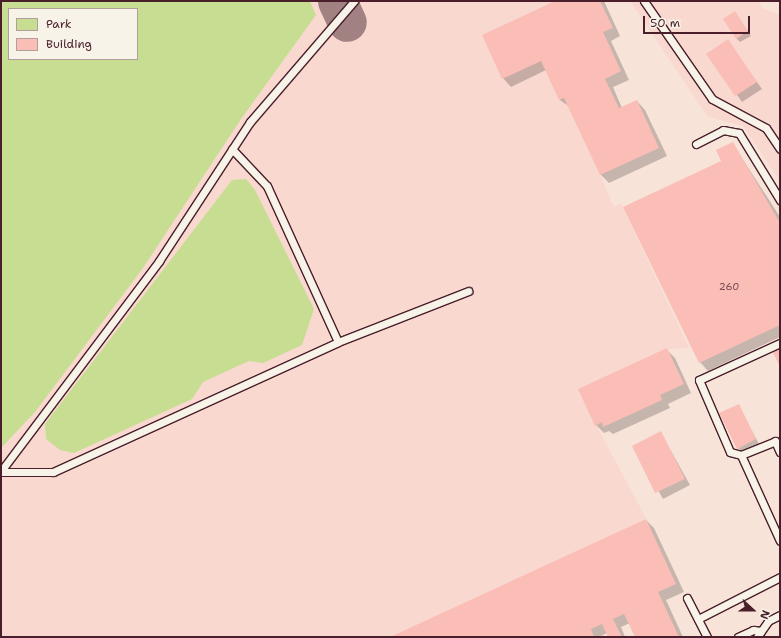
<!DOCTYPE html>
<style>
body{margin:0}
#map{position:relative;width:781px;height:638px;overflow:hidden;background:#f8e3d9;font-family:"Shantell Sans",sans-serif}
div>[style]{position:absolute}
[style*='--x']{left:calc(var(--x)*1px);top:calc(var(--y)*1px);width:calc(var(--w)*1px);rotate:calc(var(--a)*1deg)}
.built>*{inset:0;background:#f9d8cf}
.green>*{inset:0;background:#c7dd92}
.shadow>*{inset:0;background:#0003}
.taxiway>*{height:39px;margin:-19.5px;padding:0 19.5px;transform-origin:19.5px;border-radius:19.5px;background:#a18182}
.building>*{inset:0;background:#fabeb7}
.roads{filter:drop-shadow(1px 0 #4a1f2b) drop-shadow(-1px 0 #4a1f2b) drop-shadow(0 1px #4a1f2b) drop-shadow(0 -1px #4a1f2b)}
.lane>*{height:7px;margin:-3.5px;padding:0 3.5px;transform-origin:3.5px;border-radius:3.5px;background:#f7f3e8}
span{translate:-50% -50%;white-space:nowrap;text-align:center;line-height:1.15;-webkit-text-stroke:3px #f7f3e8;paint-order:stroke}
.number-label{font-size:10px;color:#76474e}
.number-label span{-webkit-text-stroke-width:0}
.frame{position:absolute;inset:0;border:2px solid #4a1f2b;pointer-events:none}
.legend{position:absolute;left:8px;top:8px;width:130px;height:52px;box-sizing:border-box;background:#f7f3e8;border:1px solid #b29e9c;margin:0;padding:5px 7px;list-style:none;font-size:12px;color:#4a1f2b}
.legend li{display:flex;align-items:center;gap:8px;height:20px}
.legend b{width:20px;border:1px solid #b29e9c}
.north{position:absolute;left:733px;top:590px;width:40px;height:40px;-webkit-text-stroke:3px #f7f3e8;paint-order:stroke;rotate:111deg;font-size:11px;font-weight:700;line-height:16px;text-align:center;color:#4a1f2b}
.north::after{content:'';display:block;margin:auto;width:14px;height:18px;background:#4a1f2b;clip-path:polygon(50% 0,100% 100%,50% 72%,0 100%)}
.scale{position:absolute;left:643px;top:16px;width:107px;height:18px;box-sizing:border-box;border:2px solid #4a1f2b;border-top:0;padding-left:5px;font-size:12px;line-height:14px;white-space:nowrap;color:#4a1f2b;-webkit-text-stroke:3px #f7f3e8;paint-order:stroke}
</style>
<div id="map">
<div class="built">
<i style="clip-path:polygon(evenodd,1px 1px,593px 1px,600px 175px,614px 207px,621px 203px,689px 348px,667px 349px,596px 425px,646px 518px,448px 637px,1px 637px,1px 1px,9px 9px,137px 9px,137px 59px,9px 59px,9px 9px)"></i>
<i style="clip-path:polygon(630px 1px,758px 1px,762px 8px,780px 15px,780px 181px,743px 126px,708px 117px)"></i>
</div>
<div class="green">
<i style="clip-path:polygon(evenodd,1px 1px,310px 1px,316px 15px,241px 119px,143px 268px,35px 412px,1px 448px,1px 1px,9px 9px,137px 9px,137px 59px,9px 59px,9px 9px)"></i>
<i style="clip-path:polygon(246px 179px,255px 190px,314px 309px,302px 345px,263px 363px,249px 361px,203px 382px,192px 399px,74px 453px,60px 450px,46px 439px,45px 424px,232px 180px)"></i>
</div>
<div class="shadow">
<i style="clip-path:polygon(557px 1px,604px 1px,620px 36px,611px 41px,629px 80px,613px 87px,622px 108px,637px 101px,645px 110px,667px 156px,609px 183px,601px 175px,570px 107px,560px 100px,546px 70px,511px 87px,503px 78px)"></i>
<i style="clip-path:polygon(735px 13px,751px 36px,740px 42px,736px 38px)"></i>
<i style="clip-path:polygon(728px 41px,762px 89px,742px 102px,708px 54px)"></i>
<i style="clip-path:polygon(733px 144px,780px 217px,780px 337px,708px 371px,700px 362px,723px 162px)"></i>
<i style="clip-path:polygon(667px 350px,675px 358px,691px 393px,668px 404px,670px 408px,613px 434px,609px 431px,604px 433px,596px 425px)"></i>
<i style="clip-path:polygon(738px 405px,759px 444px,742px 452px,738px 448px)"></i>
<i style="clip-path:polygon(661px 433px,690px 485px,663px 499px,633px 446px)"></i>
<i style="clip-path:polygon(646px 520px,654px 528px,684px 592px,666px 600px,683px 637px,636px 637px,630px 623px,621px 627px,625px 637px,609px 637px,607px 633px,599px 637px,392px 637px)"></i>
</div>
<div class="taxiway">
<i style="--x:337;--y:1;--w:23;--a:65"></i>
</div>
<div class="building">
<i style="clip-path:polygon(555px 1px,600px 1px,613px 28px,603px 32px,621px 71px,605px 79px,619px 108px,637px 100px,659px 148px,600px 175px,564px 98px,559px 100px,541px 61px,502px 79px,482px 35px)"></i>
<i style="clip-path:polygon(735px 11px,748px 31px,736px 39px,723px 19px)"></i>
<i style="clip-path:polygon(728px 39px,757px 82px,735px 96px,706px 54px)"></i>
<i style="clip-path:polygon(733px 142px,780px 223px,780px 325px,699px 363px,623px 207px,721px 161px,716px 150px)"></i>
<i style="clip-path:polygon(667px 348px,684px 384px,660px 395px,662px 400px,603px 427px,602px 422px,595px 426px,578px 389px)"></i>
<i style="clip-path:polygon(780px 349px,780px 367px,773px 352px)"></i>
<i style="clip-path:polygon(739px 404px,756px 439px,737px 449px,719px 413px)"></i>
<i style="clip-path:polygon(661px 431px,685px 479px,655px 493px,632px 446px)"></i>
<i style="clip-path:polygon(646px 519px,676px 584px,658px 592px,679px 637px,635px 637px,624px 614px,613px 619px,622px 637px,608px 637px,602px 624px,591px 629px,594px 637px,390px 637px)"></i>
</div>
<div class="roads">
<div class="lane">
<i style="--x:644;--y:1;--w:119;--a:55.2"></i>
<i style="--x:712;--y:99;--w:61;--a:28.2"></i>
<i style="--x:766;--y:128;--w:25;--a:56"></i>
<i style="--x:696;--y:144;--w:30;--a:-27"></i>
<i style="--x:723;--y:130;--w:16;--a:11"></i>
<i style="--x:739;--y:133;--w:79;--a:58.5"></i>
<i style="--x:232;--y:149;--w:51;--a:46.6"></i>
<i style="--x:267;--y:186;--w:171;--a:65.5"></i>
<i style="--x:780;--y:343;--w:89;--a:155.4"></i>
<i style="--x:699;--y:380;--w:78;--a:66.7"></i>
<i style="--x:730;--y:452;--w:11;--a:15"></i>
<i style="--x:741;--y:455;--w:37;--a:-22"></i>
<i style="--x:775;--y:441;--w:12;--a:66"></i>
<i style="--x:741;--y:455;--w:94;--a:65.6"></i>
<i style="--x:1;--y:471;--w:263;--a:-53"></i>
<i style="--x:159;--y:261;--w:166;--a:-56.8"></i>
<i style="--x:250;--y:122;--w:160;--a:-49.3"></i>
<i style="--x:1;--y:472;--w:52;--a:0"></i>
<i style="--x:53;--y:472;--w:313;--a:-24.5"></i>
<i style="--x:338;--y:342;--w:140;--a:-21.4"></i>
<i style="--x:687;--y:598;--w:44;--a:62.9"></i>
<i style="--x:698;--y:619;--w:92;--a:-27.1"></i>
<i style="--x:738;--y:637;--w:17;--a:-25"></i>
<i style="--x:753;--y:630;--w:8;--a:7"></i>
<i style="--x:757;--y:637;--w:19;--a:-55"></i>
<i style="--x:768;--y:621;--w:13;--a:-27"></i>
</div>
</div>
<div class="number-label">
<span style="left:729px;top:287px">260</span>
</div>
<div class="frame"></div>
<ul class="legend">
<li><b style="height:11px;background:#c7dd92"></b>Park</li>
<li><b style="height:11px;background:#fabeb7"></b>Building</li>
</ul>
<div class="north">N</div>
<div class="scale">50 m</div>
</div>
